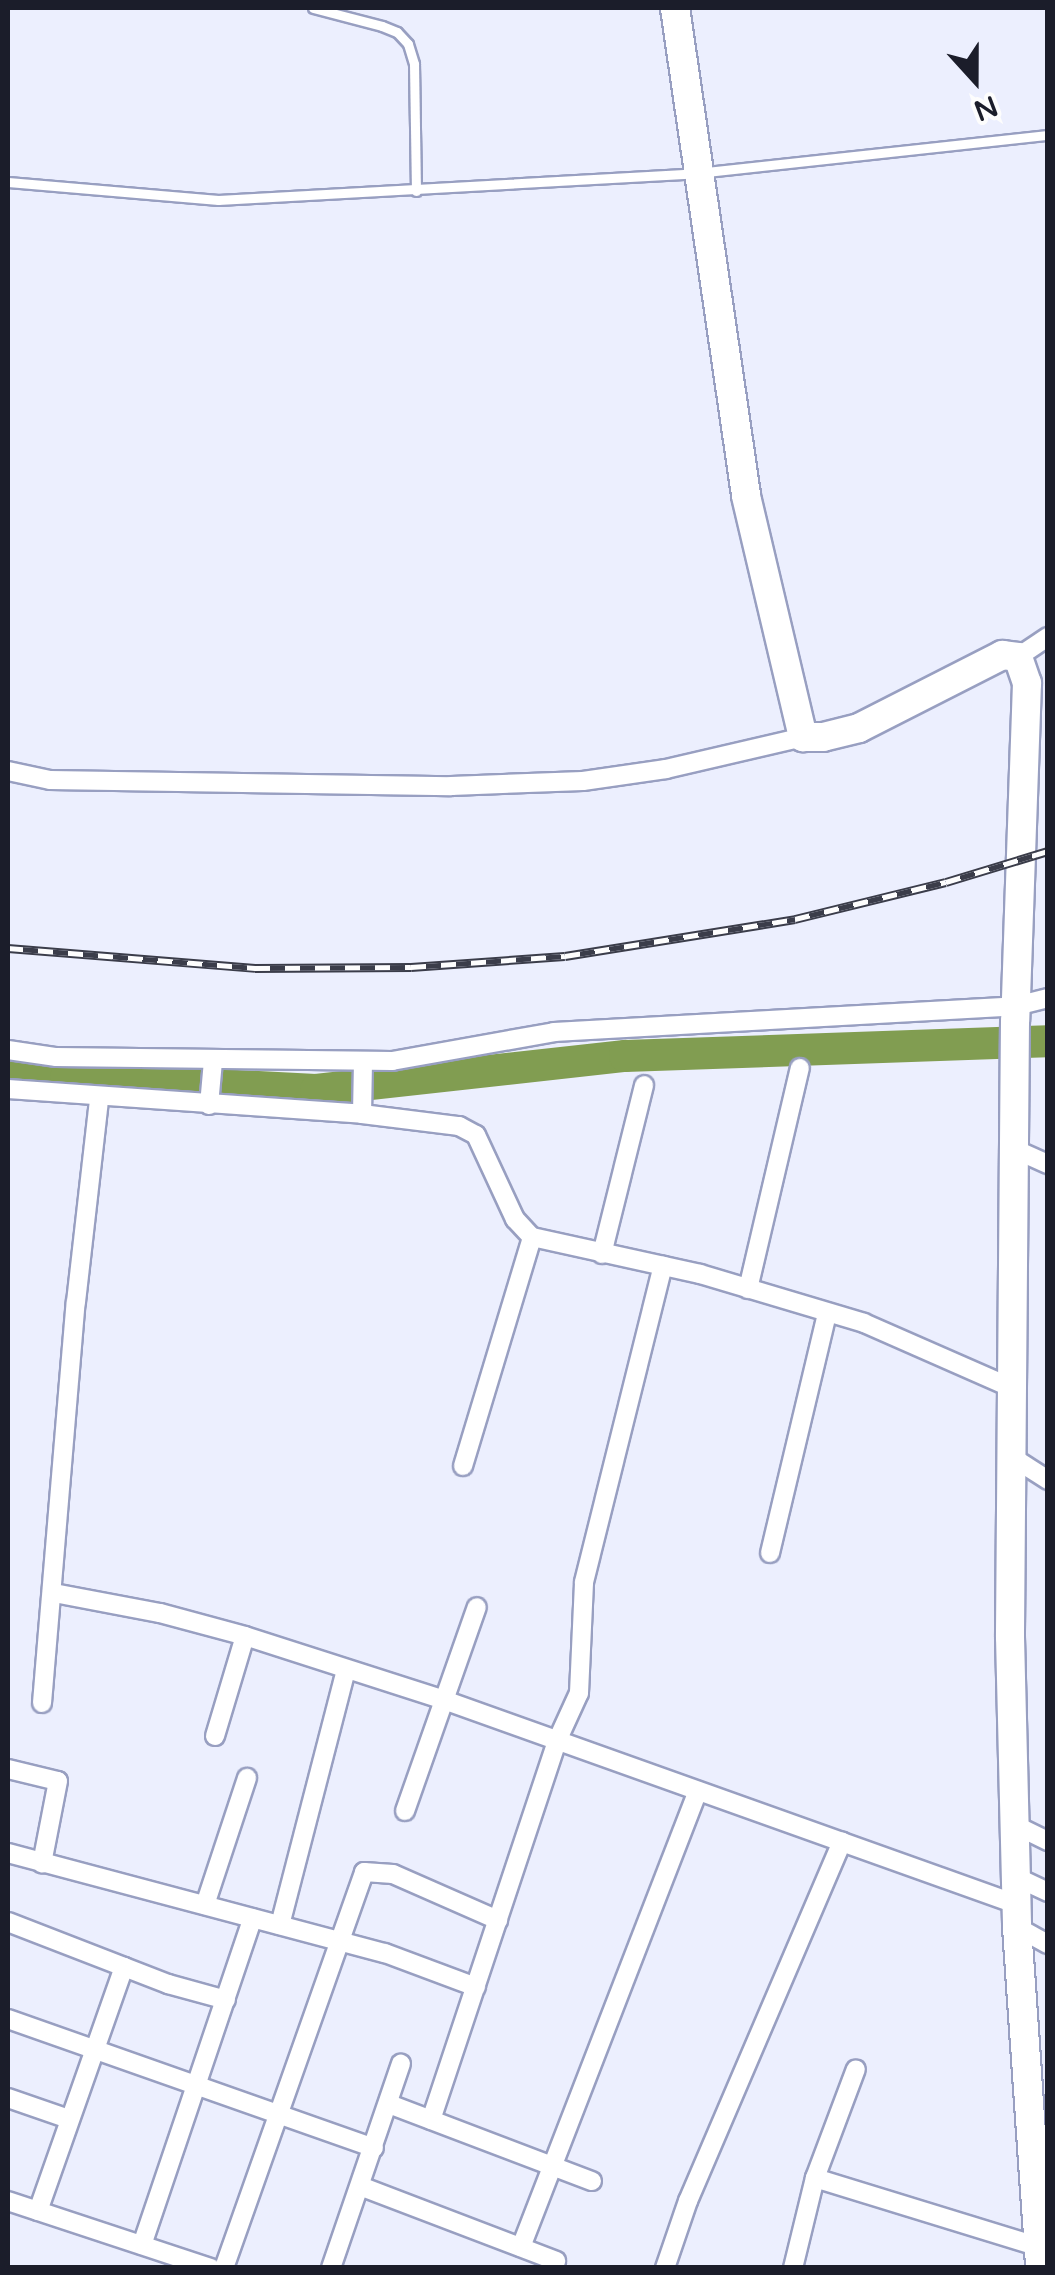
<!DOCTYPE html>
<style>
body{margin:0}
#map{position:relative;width:1055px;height:2275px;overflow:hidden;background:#eceffe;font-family:"Varela Round",sans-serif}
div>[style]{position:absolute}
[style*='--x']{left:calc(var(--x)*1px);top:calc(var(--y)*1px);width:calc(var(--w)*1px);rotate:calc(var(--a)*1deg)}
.river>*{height:32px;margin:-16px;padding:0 16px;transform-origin:16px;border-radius:16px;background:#819d51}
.roads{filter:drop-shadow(2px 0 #989fc1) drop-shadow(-2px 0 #989fc1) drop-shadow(0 2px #989fc1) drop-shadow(0 -2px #989fc1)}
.lane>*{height:9px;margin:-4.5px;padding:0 4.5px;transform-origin:4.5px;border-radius:4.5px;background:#fff}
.street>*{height:18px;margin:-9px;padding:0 9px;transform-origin:9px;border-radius:9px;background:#fff}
.secondary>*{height:28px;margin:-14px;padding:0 14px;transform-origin:14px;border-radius:14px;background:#fff}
.rail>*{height:9px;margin-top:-4.5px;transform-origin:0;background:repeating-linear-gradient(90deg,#fdfdfd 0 15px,#3b3d4a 0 30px);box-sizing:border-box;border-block:2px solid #3b3d4a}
span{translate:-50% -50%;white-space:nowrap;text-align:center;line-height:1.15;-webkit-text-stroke:8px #fdfdfd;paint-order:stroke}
.frame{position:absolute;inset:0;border:10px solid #1b1d2a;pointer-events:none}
.north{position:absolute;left:925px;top:30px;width:100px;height:100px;-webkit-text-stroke:8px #fdfdfd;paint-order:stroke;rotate:159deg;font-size:28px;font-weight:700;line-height:40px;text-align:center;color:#1b1d2a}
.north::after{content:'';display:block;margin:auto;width:35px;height:45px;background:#1b1d2a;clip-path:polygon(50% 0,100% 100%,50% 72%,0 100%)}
</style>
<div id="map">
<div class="river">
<i style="--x:8;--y:1069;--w:59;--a:7.9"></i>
<i style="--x:66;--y:1077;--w:250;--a:3"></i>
<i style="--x:316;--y:1090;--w:311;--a:-6.3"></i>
<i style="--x:625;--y:1056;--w:423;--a:-2"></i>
</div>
<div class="roads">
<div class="lane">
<i style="--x:313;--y:8;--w:71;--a:14.6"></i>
<i style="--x:382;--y:26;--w:16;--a:22"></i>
<i style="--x:397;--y:32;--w:16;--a:47"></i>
<i style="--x:408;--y:44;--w:21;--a:73"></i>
<i style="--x:414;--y:64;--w:127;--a:89.1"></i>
<i style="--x:8;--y:182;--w:211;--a:4.9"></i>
<i style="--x:218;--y:200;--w:480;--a:-3.2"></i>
<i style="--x:697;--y:173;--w:353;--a:-6.2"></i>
</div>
<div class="street">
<i style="--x:1018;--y:657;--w:36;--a:-34"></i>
<i style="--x:8;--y:771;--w:43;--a:12.1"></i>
<i style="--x:50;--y:780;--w:401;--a:0.9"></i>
<i style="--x:451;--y:786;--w:132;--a:-2.2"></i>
<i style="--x:583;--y:781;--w:84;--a:-8.2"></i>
<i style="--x:666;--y:769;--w:141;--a:-13.1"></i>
<i style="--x:8;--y:1050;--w:49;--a:8.3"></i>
<i style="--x:56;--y:1057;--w:336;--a:0.7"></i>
<i style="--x:392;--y:1061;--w:165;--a:-10.1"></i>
<i style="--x:554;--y:1032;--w:463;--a:-3.2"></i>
<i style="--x:1016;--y:1006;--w:33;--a:-14"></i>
<i style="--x:8;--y:1089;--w:355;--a:4"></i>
<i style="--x:362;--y:1114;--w:98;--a:7.1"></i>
<i style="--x:459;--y:1126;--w:19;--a:28"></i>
<i style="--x:476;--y:1135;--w:93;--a:65.1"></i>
<i style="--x:515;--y:1219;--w:25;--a:47"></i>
<i style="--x:532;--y:1237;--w:172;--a:12.4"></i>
<i style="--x:700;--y:1274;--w:171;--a:16.6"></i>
<i style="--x:864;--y:1323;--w:162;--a:23.7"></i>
<i style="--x:209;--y:1105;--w:44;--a:-84.8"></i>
<i style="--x:362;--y:1114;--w:52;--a:-88.9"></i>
<i style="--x:1014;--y:1149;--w:37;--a:24"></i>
<i style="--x:602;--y:1254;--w:174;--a:-76"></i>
<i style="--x:748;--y:1289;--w:227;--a:-76.8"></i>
<i style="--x:1012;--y:1457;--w:43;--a:32.6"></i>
<i style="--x:463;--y:1466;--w:239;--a:-73.2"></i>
<i style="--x:770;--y:1553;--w:247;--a:-76.6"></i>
<i style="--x:54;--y:1593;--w:108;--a:10.7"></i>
<i style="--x:160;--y:1613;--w:88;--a:15.1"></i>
<i style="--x:245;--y:1636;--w:209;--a:17.8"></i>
<i style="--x:444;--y:1700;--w:607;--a:19.63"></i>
<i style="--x:42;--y:1703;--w:402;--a:-85.2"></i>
<i style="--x:76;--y:1302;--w:204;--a:-83.5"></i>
<i style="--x:215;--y:1736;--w:104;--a:-73.3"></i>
<i style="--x:8;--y:1769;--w:51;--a:13.5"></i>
<i style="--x:58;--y:1781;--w:84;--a:101"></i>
<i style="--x:405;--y:1811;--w:216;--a:-70.6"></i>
<i style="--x:1015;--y:1825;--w:37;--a:26"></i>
<i style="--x:8;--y:1853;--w:390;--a:14.9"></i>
<i style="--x:385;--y:1953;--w:97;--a:20.5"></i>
<i style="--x:1016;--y:1877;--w:35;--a:25"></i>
<i style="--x:205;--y:1905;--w:134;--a:-71.7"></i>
<i style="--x:8;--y:1922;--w:172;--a:21.2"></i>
<i style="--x:168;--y:1984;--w:60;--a:15.4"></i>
<i style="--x:280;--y:1925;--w:264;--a:-75.5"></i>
<i style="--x:1017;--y:1927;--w:35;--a:29"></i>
<i style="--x:8;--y:2019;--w:388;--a:19.4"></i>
<i style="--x:8;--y:2098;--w:65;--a:19"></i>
<i style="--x:389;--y:2104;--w:217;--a:20.8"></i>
<i style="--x:431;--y:2120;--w:399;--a:-71.6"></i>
<i style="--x:557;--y:1741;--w:53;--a:-65.4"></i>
<i style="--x:579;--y:1693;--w:111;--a:-87.4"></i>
<i style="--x:584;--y:1582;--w:326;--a:-76"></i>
<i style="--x:815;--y:2178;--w:234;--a:17.1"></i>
<i style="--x:360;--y:2186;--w:210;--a:20.9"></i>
<i style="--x:8;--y:2201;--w:214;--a:18.3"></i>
<i style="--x:38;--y:2211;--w:259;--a:-70.6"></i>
<i style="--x:142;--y:2245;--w:345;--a:-71.3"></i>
<i style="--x:521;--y:2247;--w:489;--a:-68.8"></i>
<i style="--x:224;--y:2268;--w:420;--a:-70.5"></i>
<i style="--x:364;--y:1872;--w:29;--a:4"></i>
<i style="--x:393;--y:1874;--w:115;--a:23.7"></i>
<i style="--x:331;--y:2268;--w:216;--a:-71.1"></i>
<i style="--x:665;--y:2268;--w:71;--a:-71.1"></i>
<i style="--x:688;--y:2201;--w:391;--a:-66.8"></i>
<i style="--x:793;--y:2268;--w:93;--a:-76.3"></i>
<i style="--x:815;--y:2178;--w:116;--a:-69.4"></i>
</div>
<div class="secondary">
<i style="--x:675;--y:8;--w:493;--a:81.7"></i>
<i style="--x:746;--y:496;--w:248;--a:76.7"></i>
<i style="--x:803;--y:737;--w:20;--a:0"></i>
<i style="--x:823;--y:737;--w:37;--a:-14"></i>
<i style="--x:859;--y:728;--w:161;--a:-27"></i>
<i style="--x:1002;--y:655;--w:16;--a:7"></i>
<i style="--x:1018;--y:657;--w:28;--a:71"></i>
<i style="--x:1027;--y:683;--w:338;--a:92"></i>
<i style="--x:1015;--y:1021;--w:616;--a:90.47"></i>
<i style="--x:1010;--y:1637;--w:290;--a:88.6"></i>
<i style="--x:1017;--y:1927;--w:342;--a:86.1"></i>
</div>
</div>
<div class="rail">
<i style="--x:8;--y:948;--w:248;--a:4.6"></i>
<i style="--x:255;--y:968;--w:156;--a:-0.4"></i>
<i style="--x:411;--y:967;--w:154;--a:-4.1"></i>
<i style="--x:565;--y:956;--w:233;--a:-9.1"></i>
<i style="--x:795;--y:919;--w:155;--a:-13.8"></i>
<i style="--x:946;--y:882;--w:107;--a:-16.9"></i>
</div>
<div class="frame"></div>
<div class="north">N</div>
</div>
